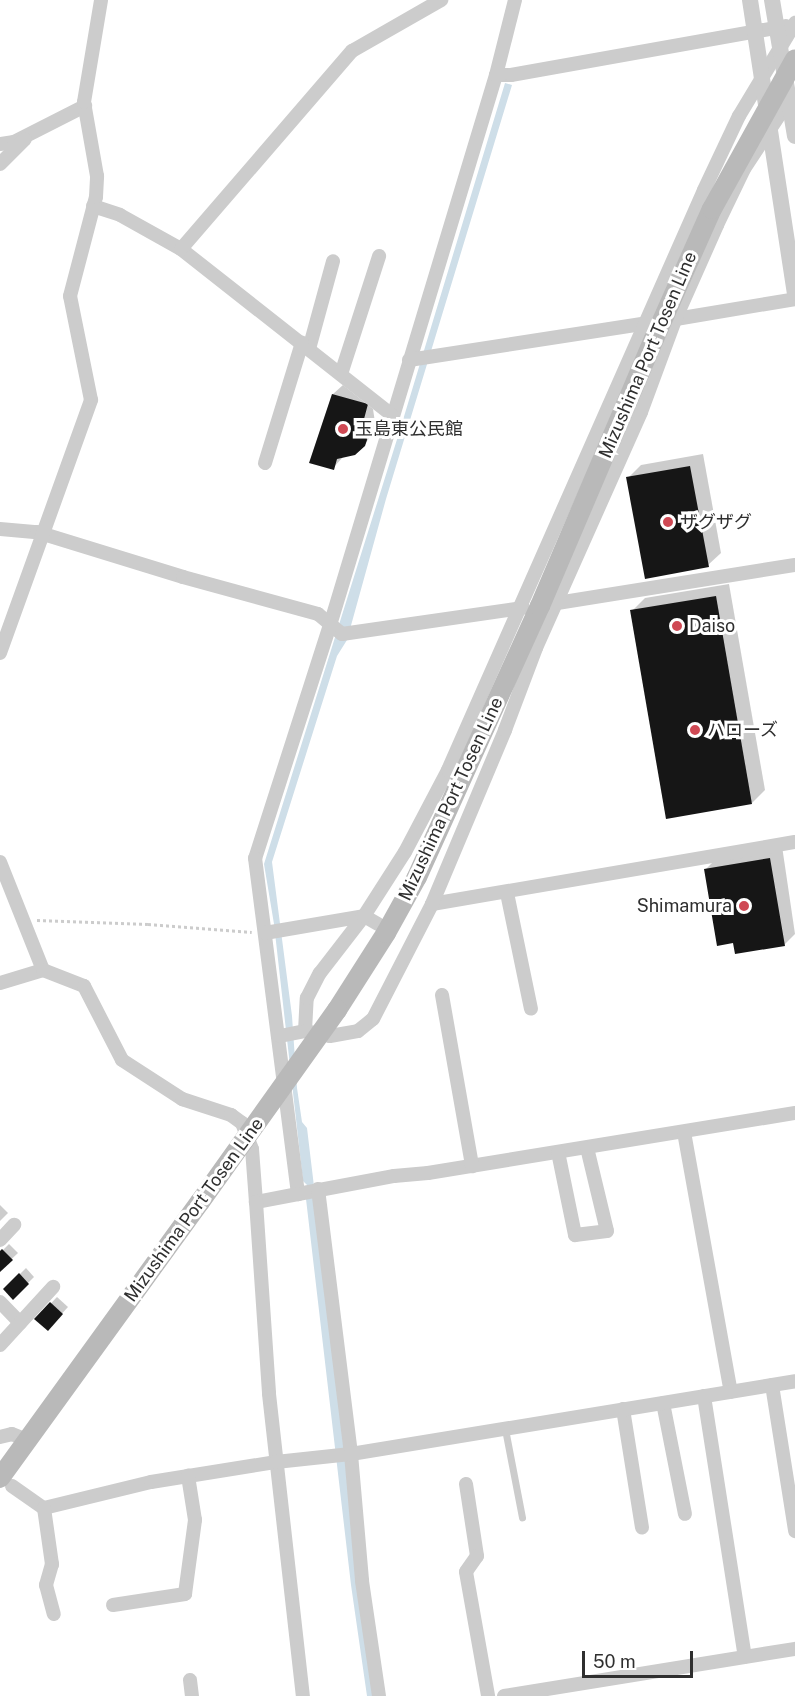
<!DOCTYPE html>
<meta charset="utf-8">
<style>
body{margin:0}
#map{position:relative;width:795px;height:1696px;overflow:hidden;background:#fff;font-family:"Public Sans","Noto Sans JP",sans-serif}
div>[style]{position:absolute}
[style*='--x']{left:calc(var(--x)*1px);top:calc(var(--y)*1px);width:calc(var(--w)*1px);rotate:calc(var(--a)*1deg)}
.water>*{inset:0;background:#cedee8}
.shadow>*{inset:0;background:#0003}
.building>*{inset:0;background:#161616}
.path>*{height:3px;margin-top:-1.5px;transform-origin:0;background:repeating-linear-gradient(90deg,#ccc 0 3px,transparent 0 6px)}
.service>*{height:7px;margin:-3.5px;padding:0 3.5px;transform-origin:3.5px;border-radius:3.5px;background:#ccc}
.minor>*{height:14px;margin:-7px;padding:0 7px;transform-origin:7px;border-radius:7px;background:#ccc}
.tertiary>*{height:16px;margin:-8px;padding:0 8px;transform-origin:8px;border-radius:8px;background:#ccc}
.secondary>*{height:20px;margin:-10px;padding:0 10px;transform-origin:10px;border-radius:10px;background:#b9b9b9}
.secondary-bridge>*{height:20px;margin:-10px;padding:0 10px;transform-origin:10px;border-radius:10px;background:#b9b9b9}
.dots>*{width:16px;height:16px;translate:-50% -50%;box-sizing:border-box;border:3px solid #fff;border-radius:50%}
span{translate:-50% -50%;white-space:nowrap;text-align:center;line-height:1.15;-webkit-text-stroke:6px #fff;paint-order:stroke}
.street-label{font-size:18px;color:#2f2f2f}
.poi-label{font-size:18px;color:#2f2f2f}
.left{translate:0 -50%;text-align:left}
.right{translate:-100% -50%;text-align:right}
.scale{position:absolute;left:582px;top:1651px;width:111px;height:27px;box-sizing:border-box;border:3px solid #2f2f2f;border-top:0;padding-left:8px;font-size:18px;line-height:21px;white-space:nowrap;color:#2f2f2f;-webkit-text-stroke:4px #fff;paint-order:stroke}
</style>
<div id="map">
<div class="water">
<i style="clip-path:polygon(505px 83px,512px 85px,386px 499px,347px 640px,337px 656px,272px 862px,292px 1016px,297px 1088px,302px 1122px,307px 1128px,375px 1696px,367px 1696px,351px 1585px,306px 1199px,307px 1185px,303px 1181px,274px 924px,264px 864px,399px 433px)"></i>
</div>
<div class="shadow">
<i style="clip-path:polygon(343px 385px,373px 409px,376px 429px,361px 449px,344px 456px,333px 468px,311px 462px,333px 394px)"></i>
<i style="clip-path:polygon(703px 454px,721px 553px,708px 565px,628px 478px,641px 465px)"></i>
<i style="clip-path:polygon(729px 584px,765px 790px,752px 803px,632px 611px,645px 598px)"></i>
<i style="clip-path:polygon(782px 846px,795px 934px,784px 945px,734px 941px,706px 869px,719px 856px)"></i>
<i style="clip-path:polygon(0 1205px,8px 1213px,0 1221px)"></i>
<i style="clip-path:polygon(9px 1244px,18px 1253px,0 1270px,0 1253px)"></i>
<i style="clip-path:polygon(26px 1268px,34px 1277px,13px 1298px,5px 1289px)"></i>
<i style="clip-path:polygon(57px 1297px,68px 1307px,48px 1329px,36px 1319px)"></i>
</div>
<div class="building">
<i style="clip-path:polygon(332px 394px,368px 404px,364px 419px,367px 440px,365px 446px,355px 455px,337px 459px,334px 470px,309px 463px)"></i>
<i style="clip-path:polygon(690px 466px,709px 567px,645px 579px,626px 477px)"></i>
<i style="clip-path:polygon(716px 596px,752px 804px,666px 819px,630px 610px)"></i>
<i style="clip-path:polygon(770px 858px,785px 946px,735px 954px,733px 943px,717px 946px,704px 869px)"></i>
<i style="clip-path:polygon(2px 1249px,13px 1260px,0 1272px,0 1251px)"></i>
<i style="clip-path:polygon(19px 1273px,29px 1284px,13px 1300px,3px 1289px)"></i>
<i style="clip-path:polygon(50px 1302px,63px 1314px,48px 1331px,34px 1319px)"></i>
</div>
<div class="path">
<i style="--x:37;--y:920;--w:111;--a:2.1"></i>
<i style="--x:148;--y:924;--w:104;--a:4.4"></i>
</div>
<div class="service">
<i style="--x:505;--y:1429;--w:90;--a:79.1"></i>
</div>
<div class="minor">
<i style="--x:515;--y:0;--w:77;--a:104.2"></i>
<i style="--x:496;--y:75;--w:575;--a:106.79"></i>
<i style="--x:330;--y:625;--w:245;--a:107.8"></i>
<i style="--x:255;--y:858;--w:339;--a:82.7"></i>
<i style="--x:298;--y:1194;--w:98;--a:-10.6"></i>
<i style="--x:394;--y:1176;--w:34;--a:-5"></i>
<i style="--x:428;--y:1173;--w:372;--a:-9.3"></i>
<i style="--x:496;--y:75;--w:15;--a:0"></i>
<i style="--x:511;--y:75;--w:279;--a:-10.1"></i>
<i style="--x:0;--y:144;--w:14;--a:-8"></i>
<i style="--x:14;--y:142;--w:80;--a:-26.9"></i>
<i style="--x:0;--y:164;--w:35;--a:-45"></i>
<i style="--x:93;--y:206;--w:28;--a:18"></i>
<i style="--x:120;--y:215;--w:70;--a:29.1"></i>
<i style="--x:181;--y:249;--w:268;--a:38.2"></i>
<i style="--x:181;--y:249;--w:262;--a:-49.2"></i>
<i style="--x:352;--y:51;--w:103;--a:-29.8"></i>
<i style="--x:670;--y:320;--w:127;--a:-9.5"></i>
<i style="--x:309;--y:349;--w:91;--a:-74.7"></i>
<i style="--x:409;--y:360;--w:242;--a:-8.8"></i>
<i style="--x:341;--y:374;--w:124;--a:-72.1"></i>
<i style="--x:265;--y:463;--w:126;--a:-72.9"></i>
<i style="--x:0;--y:529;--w:37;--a:5"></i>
<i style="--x:37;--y:532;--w:153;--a:17.1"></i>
<i style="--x:183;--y:577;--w:140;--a:15.3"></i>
<i style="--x:318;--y:614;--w:31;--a:40"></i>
<i style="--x:342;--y:634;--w:183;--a:-8.2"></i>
<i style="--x:551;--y:604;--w:247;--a:-9.1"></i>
<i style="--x:0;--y:653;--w:269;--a:-70.2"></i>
<i style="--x:91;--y:400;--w:106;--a:-101.4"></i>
<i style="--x:70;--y:296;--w:102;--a:-75.3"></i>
<i style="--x:96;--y:197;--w:21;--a:-87"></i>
<i style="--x:97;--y:176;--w:75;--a:-100"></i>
<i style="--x:84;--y:102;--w:103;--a:-80.5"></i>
<i style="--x:0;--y:862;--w:116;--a:68.3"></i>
<i style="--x:507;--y:893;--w:118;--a:78.3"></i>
<i style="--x:432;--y:904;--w:368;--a:-9.7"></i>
<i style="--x:265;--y:933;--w:100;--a:-9.7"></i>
<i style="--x:364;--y:916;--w:16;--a:30"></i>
<i style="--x:0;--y:983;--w:45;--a:-16.8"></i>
<i style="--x:43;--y:970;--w:44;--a:21.3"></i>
<i style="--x:84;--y:986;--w:83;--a:62.8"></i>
<i style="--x:122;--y:1060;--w:72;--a:33"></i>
<i style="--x:182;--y:1099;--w:52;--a:18.1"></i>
<i style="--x:231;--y:1115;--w:14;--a:36"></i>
<i style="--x:242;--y:1123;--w:28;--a:69"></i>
<i style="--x:252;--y:1149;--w:53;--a:85.7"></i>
<i style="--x:442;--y:995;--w:174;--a:80"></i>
<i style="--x:305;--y:1031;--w:33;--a:-87"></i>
<i style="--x:307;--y:998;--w:28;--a:-63"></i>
<i style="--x:320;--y:973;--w:72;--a:-52.3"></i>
<i style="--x:364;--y:916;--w:76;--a:-57.4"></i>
<i style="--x:405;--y:852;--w:93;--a:-62.3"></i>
<i style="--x:448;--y:770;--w:634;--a:-66.18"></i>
<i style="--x:704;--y:190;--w:82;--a:-64.7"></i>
<i style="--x:739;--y:116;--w:109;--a:-58.9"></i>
<i style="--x:280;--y:1036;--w:25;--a:-11"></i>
<i style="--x:305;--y:1031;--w:25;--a:11"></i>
<i style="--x:330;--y:1036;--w:28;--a:-10"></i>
<i style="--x:358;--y:1031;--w:19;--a:-39"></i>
<i style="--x:373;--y:1019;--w:129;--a:-62.8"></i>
<i style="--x:432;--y:904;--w:189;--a:-67.2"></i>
<i style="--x:505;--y:730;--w:88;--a:-69.3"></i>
<i style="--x:536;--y:648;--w:258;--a:-66"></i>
<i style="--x:641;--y:412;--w:98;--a:-69.7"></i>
<i style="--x:675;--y:320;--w:104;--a:-66.1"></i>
<i style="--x:717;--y:225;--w:62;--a:-64.3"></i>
<i style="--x:744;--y:169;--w:87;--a:-56.7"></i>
<i style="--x:684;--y:1132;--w:264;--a:79.8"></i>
<i style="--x:558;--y:1152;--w:85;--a:78.4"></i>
<i style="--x:575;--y:1235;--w:32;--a:-7"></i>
<i style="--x:607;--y:1231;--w:85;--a:-103.5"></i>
<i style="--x:318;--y:1189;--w:267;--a:82.9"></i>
<i style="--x:351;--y:1454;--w:127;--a:85"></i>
<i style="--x:362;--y:1581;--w:116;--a:81.6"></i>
<i style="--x:298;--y:1194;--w:43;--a:169.2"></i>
<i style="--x:256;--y:1202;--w:192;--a:86.1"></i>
<i style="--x:269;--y:1394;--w:304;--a:83.6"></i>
<i style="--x:0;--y:1240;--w:21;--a:-47"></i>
<i style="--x:0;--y:1302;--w:29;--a:46"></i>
<i style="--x:0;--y:1345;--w:79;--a:-47.6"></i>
<i style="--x:772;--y:1385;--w:148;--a:81"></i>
<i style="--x:704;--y:1396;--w:264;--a:81.1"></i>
<i style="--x:663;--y:1403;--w:113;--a:78.8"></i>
<i style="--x:623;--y:1409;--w:120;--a:80.9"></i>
<i style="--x:0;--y:1437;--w:12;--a:-14"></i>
<i style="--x:12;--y:1434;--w:16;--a:22"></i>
<i style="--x:466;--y:1484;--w:73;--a:81.3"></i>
<i style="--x:477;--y:1556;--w:19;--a:125"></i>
<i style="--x:466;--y:1572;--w:126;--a:79.9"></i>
<i style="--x:12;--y:1486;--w:39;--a:35"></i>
<i style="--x:44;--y:1508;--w:110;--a:-13.7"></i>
<i style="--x:151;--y:1482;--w:127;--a:-9.1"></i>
<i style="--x:276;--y:1462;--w:75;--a:-6.1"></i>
<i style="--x:351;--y:1454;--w:450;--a:-9.3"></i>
<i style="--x:44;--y:1508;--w:57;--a:81.9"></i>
<i style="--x:52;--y:1564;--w:22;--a:106"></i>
<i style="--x:46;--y:1585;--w:30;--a:75"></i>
<i style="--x:113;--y:1605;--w:73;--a:-8.7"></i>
<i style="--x:185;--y:1594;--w:75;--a:-82.3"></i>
<i style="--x:195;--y:1520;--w:45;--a:-99"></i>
<i style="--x:190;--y:1680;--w:16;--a:83"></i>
<i style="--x:504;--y:1696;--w:295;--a:-9.2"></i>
</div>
<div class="tertiary">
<i style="--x:750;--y:0;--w:296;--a:81.3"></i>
<i style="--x:772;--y:0;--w:138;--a:80.4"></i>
</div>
<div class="secondary">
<i style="--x:337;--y:1010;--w:91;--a:-57.5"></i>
<i style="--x:386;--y:933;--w:64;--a:-61"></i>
<i style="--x:417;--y:877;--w:298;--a:-65.6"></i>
<i style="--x:540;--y:606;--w:290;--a:-66.9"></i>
<i style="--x:0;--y:1478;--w:341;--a:-54.1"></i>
</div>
<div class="secondary-bridge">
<i style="--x:654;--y:339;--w:142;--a:-66"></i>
<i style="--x:712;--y:209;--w:171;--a:-61"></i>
<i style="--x:200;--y:1202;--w:236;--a:-54.5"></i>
</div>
<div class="dots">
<i style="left:343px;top:429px;background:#cf4954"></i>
<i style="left:668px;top:522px;background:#cf4954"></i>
<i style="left:677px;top:626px;background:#cf4954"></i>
<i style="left:695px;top:730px;background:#cf4954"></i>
<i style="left:744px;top:906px;background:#cf4954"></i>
</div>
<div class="street-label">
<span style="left:648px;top:355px;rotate:-67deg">Mizushima Port Tosen Line</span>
<span style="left:451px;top:799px;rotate:-65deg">Mizushima Port Tosen Line</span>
<span style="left:194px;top:1210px;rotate:-54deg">Mizushima Port Tosen Line</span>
</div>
<div class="poi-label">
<span class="left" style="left:355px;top:429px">玉島東公民館</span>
<span class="left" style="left:680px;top:522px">ザグザグ</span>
<span class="left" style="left:689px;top:626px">Daiso</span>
<span class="left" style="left:707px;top:730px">ハローズ</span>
<span class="right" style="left:732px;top:906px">Shimamura</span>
</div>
<div class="scale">50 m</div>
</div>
